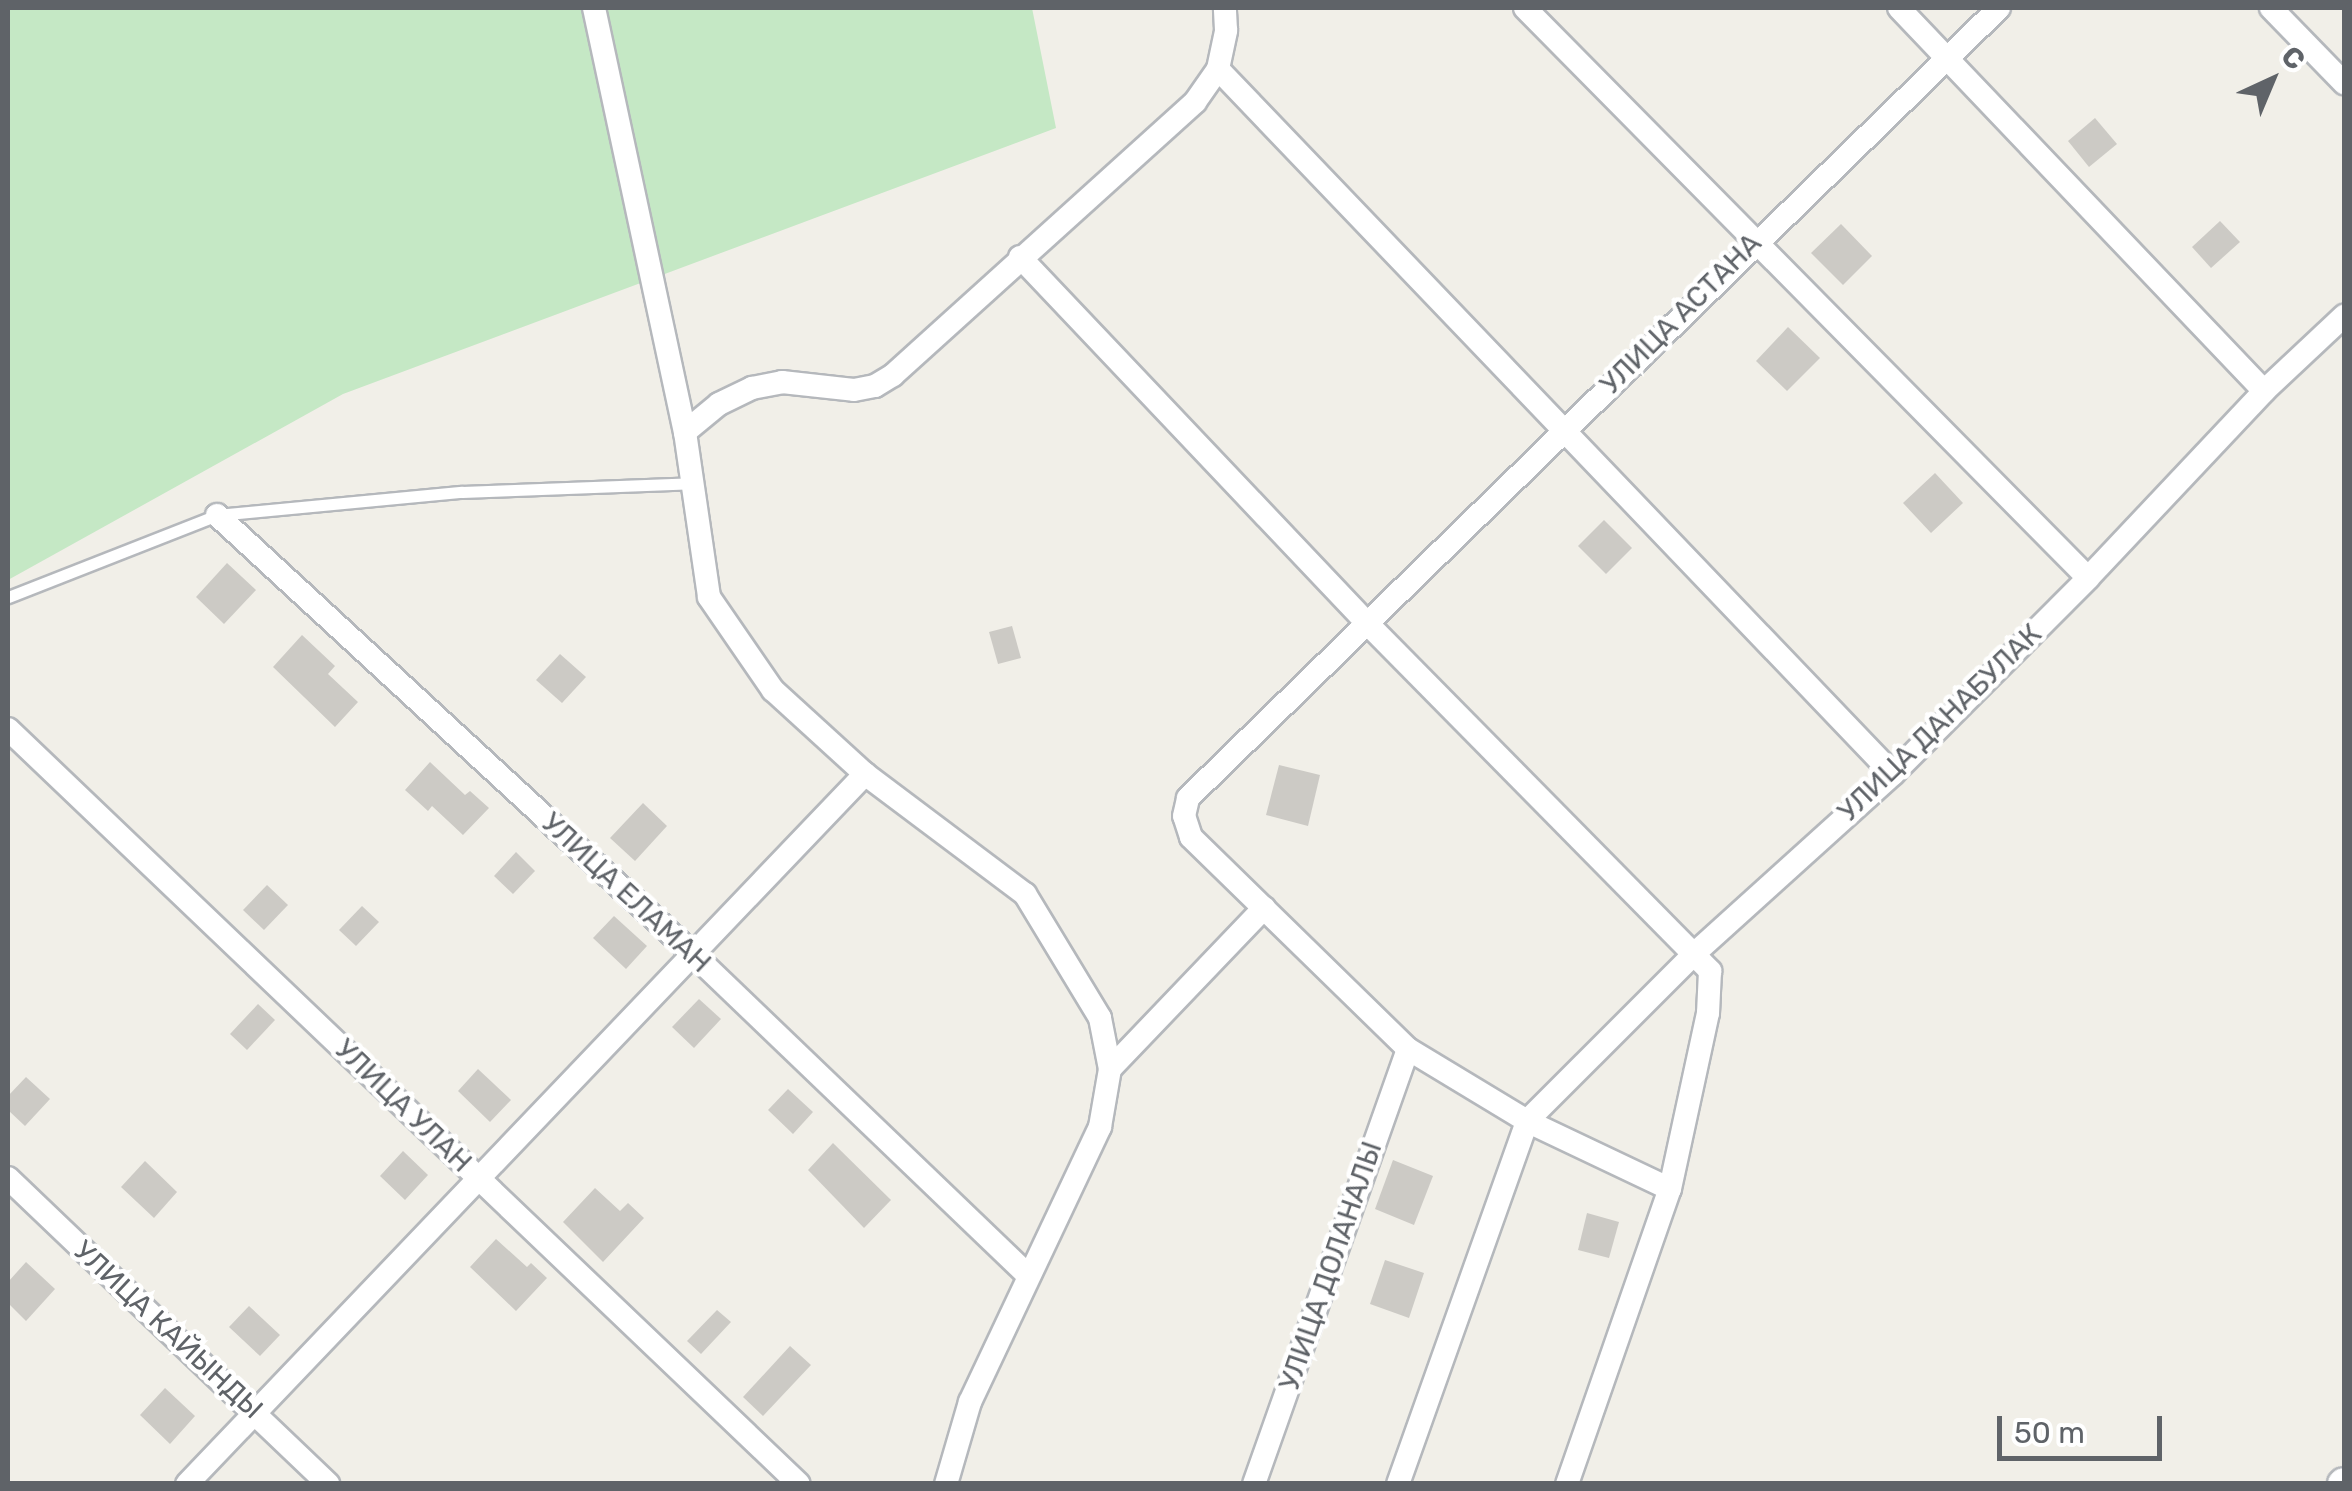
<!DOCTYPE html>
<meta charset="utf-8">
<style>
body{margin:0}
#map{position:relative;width:2352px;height:1491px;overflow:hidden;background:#f1efe8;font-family:Rubik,sans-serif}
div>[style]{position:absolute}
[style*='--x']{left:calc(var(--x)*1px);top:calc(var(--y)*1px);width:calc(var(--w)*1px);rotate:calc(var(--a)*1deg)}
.green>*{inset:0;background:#c5e8c5}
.building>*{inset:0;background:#cccac5}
.roads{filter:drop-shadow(2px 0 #b5b8bc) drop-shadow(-2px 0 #b5b8bc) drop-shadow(0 2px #b5b8bc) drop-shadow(0 -2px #b5b8bc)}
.lane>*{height:11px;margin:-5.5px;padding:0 5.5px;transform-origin:5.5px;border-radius:5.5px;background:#fff}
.street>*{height:22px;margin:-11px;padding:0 11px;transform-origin:11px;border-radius:11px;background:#fff}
.secondary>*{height:30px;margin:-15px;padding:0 15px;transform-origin:15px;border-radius:15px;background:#fff}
span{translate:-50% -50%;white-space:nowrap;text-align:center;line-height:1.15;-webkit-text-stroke:9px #fff;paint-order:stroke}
.street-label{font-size:28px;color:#5f6368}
.frame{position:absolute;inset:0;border:10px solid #5f6368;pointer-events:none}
.north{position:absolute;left:2222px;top:30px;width:100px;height:100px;-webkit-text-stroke:8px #fff;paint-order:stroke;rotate:44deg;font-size:28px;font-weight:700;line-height:40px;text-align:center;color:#5f6368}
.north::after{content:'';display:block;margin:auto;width:35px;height:45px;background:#5f6368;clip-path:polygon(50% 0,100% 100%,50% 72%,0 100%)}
.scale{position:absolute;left:1997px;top:1416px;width:165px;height:45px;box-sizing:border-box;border:5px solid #5f6368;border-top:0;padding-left:12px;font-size:30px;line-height:35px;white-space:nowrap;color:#5f6368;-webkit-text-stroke:8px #fff;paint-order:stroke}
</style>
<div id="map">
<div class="green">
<i style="clip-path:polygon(8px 8px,1032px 8px,1056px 128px,343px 394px,8px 580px)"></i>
</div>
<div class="building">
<i style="clip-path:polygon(2095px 118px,2117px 144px,2089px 167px,2068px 141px)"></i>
<i style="clip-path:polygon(2220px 221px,2240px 242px,2211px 268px,2192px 247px)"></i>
<i style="clip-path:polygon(1841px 224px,1872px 256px,1843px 285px,1811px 253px)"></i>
<i style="clip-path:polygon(1788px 327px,1820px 358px,1787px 391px,1756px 361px)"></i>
<i style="clip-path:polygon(1935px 473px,1963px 503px,1931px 533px,1903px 503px)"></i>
<i style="clip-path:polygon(1604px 520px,1632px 548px,1606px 574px,1578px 546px)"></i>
<i style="clip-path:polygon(227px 563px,256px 590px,224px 624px,196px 597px)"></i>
<i style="clip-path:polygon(1012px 626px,1021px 658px,998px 664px,989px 632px)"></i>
<i style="clip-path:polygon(302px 635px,335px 666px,328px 674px,358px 702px,335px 727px,273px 667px)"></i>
<i style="clip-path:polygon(560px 654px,586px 677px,562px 703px,536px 680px)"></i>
<i style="clip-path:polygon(430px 762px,465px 795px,470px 791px,489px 808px,463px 835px,432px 806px,428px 811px,405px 790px)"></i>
<i style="clip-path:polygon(1279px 765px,1320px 775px,1308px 826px,1266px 815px)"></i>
<i style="clip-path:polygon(643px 803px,667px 826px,635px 861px,610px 838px)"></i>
<i style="clip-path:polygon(516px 852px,535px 871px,513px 894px,494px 876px)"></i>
<i style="clip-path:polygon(267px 885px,288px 905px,264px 930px,243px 910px)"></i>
<i style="clip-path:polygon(362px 906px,379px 922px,356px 946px,339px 930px)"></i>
<i style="clip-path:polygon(614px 916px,647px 946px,626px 969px,593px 938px)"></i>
<i style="clip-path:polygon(699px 999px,721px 1019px,694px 1048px,672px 1027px)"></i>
<i style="clip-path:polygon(258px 1004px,275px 1020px,247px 1050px,230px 1034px)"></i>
<i style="clip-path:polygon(478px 1069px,511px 1100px,490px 1122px,458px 1091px)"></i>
<i style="clip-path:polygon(26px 1077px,50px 1099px,25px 1126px,8px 1110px,8px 1096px)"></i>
<i style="clip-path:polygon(788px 1089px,813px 1112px,793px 1134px,768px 1110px)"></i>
<i style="clip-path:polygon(833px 1143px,891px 1200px,864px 1228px,808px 1170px)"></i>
<i style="clip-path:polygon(403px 1151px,428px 1175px,405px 1200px,380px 1176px)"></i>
<i style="clip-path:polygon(1393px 1160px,1433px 1176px,1414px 1225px,1375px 1209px)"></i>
<i style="clip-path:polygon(145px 1161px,177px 1192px,154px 1218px,121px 1187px)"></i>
<i style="clip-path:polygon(595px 1188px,620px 1211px,628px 1203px,644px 1218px,603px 1262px,563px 1222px)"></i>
<i style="clip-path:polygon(1587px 1213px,1619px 1222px,1609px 1258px,1578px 1250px)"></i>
<i style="clip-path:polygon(496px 1239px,527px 1267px,531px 1263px,547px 1278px,516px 1311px,470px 1267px)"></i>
<i style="clip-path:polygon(1385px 1260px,1424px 1273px,1409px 1318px,1370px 1304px)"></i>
<i style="clip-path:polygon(26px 1262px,55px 1289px,26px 1321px,8px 1303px,8px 1282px)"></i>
<i style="clip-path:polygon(249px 1306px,280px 1335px,260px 1356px,229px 1327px)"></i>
<i style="clip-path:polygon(717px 1310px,731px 1322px,701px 1354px,687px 1341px)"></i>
<i style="clip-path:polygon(790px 1346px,811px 1365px,763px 1416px,743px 1397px)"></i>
<i style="clip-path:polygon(165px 1388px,195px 1416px,170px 1444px,140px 1415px)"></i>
</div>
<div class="roads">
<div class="lane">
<i style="--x:8;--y:597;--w:225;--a:-21.4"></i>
<i style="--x:217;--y:515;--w:246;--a:-5.4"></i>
<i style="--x:462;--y:492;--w:230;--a:-2.2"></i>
</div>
<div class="street">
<i style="--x:594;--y:8;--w:434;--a:77.9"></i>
<i style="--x:685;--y:432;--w:167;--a:81.7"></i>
<i style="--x:709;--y:597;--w:113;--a:55.5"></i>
<i style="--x:773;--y:690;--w:125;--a:42.4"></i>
<i style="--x:865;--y:774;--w:200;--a:36.9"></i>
<i style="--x:1025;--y:894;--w:145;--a:58.8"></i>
<i style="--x:1100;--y:1018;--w:52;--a:78.9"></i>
<i style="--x:1110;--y:1069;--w:59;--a:99.8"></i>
<i style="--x:1100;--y:1127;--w:304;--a:115.3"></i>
<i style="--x:970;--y:1402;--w:85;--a:106.3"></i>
<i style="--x:1525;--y:8;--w:801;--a:45.35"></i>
<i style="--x:1899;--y:8;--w:529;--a:46.38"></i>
<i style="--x:2271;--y:8;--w:105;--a:45.8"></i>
<i style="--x:1218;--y:69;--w:976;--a:46.25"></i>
<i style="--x:1020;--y:257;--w:504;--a:46.53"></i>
<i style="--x:1367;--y:623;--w:489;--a:45.4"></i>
<i style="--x:1710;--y:971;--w:42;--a:92.7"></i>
<i style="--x:1708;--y:1013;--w:180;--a:102.2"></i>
<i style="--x:685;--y:432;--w:44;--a:-39.5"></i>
<i style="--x:719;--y:404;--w:37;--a:-26"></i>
<i style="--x:752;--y:388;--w:31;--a:-11"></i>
<i style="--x:782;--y:382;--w:72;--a:6.3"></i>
<i style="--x:854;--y:390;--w:21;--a:-11"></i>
<i style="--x:875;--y:386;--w:21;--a:-31"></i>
<i style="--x:893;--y:375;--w:407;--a:-42.1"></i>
<i style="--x:1195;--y:102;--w:40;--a:-55.1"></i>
<i style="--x:1218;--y:69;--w:40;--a:-78"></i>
<i style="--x:1226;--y:30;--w:22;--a:-93"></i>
<i style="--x:217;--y:515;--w:648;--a:42.68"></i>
<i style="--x:693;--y:954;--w:465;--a:43.8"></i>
<i style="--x:8;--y:729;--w:1093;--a:43.67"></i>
<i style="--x:1110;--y:1069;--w:223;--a:-46.3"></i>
<i style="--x:8;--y:1178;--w:443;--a:43.7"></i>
<i style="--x:187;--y:1484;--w:982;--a:-46.32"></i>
<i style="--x:1254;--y:1484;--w:461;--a:-70.5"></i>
<i style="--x:1398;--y:1484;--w:385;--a:-70.4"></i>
<i style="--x:1527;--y:1121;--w:238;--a:-45"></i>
<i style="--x:1695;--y:953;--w:267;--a:-42.1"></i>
<i style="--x:1893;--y:774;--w:276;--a:-45.1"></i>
<i style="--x:2088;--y:578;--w:257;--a:-46.7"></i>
<i style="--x:2264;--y:391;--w:110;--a:-43.2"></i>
<i style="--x:1567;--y:1484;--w:312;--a:-70.8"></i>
<i style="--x:1670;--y:1189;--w:158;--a:-154.6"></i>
<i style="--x:1527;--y:1121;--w:139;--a:-148.8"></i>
<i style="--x:1408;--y:1049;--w:303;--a:-135.7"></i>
<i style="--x:1191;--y:837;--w:22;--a:-108"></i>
<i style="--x:1184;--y:816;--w:18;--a:-77"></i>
<i style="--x:1188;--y:798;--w:1132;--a:-44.25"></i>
</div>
<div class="secondary">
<i style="--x:2343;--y:1484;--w:1;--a:-45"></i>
</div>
</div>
<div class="street-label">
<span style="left:1681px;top:314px;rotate:-45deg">УЛИЦА АСТАНА</span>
<span style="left:1940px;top:723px;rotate:-44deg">УЛИЦА ДАНАБУЛАК</span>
<span style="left:626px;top:893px;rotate:43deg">УЛИЦА ЕЛАМАН</span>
<span style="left:403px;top:1106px;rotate:44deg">УЛИЦА УЛАН</span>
<span style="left:1331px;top:1266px;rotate:-71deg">УЛИЦА ДОЛАНАЛЫ</span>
<span style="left:168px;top:1330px;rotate:43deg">УЛИЦА КАЙЫНДЫ</span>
</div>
<div class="frame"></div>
<div class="north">С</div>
<div class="scale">50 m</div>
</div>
